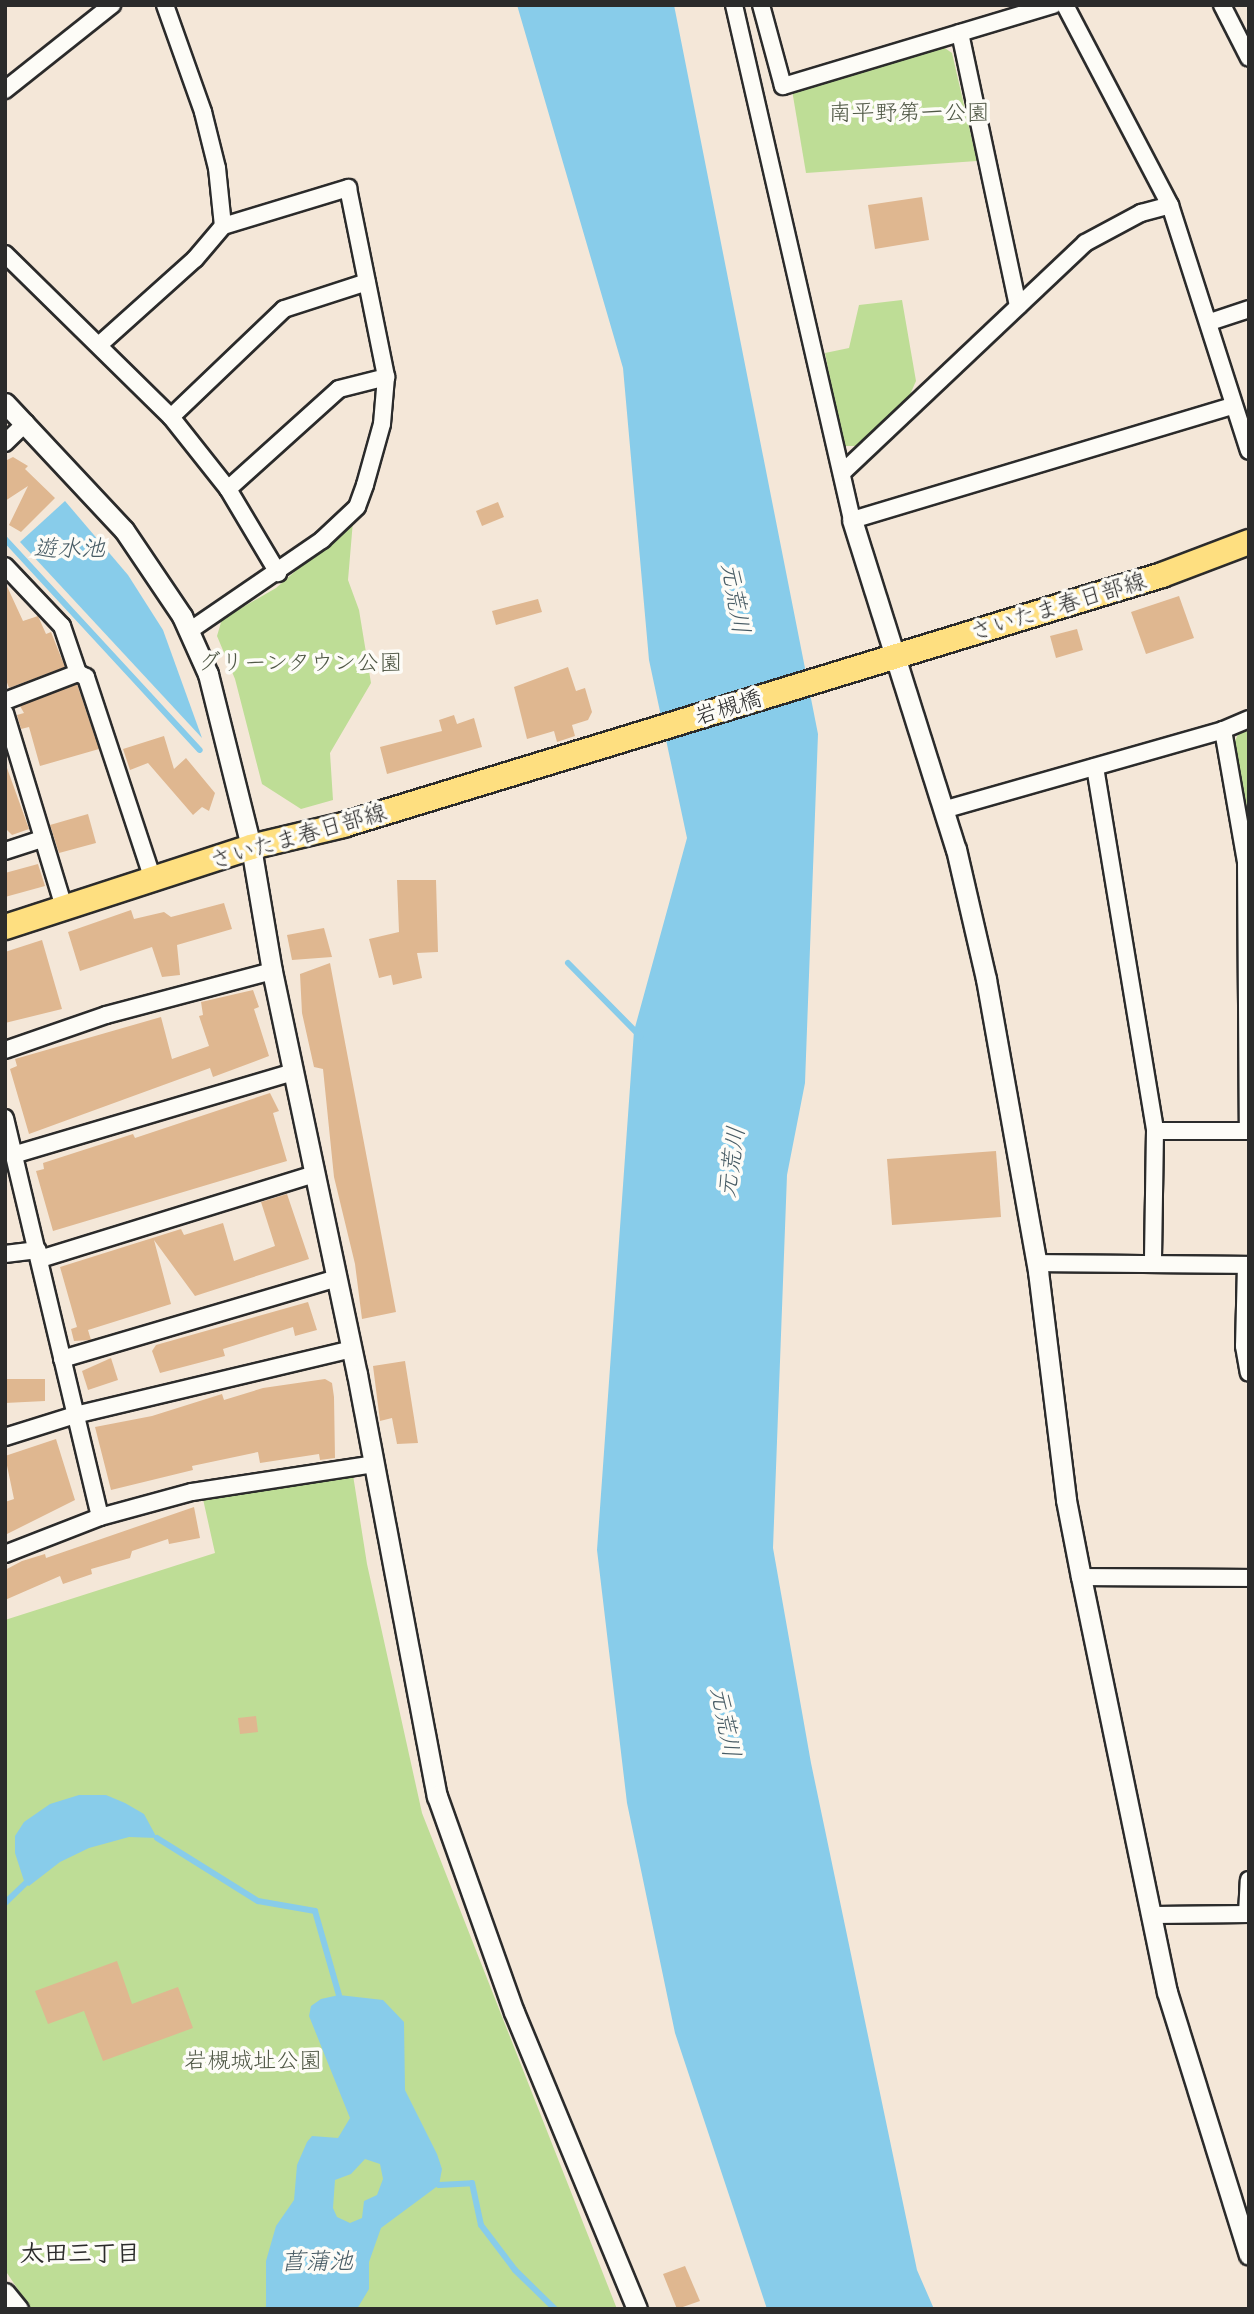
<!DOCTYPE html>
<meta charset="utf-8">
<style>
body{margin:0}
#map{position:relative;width:1254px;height:2314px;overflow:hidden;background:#f4e7d8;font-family:"Patrick Hand","Klee One",sans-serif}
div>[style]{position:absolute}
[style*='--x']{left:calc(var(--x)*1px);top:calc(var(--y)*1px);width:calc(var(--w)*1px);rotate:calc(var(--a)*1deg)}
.green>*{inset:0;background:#bedd96}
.water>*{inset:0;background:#88ccea}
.stream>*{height:6px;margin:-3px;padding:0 3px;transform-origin:3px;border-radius:3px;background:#88ccea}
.building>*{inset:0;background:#dfb790}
.roads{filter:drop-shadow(2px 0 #2b2b2b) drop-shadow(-2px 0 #2b2b2b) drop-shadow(0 2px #2b2b2b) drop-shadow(0 -2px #2b2b2b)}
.minor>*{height:16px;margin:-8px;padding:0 8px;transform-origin:8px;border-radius:8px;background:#fdfcf7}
.tertiary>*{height:19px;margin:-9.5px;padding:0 9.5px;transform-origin:9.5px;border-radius:9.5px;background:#fdfcf7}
.primary>*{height:24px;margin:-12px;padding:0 12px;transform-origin:12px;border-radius:12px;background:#fedf80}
span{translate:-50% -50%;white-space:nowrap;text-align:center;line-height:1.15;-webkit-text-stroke:7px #fdfcf7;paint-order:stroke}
.park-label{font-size:23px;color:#505846}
.street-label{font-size:23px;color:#2b2b2b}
.water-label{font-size:24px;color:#475b64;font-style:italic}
.neighbourhood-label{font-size:24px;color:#2b2b2b;font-weight:700}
.frame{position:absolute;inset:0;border:7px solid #2b2b2b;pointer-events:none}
</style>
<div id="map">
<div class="green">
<i style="clip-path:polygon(942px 46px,952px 53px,977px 161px,806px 173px,792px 90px)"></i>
<i style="clip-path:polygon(902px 300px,916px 381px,905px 406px,857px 446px,843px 446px,825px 353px,849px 348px,859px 305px)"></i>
<i style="clip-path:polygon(353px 521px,348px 580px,359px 610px,371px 683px,330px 753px,333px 800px,301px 809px,262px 784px,235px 679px,217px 636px,222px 619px,276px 588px)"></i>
<i style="clip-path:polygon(1249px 724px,1249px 817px,1234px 743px,1242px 726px)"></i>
<i style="clip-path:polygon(353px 1475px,367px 1564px,422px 1813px,617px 2309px,31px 2309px,5px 2270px,5px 1620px,215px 1553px,203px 1499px)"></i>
</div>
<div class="water">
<i style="clip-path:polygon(517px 5px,674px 5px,818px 734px,805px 1083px,787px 1175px,773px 1548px,811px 1763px,917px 2270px,934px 2309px,767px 2309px,675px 2033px,627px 1803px,597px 1550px,634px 1031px,687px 838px,649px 660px,623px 368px)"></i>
<i style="clip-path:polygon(65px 501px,128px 575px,163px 630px,202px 738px,20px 542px)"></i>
<i style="clip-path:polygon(79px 1795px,106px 1795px,125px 1803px,144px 1814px,157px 1838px,129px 1837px,89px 1848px,60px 1862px,29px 1886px,25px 1884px,15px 1853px,15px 1836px,24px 1822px,50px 1804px)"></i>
<i style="clip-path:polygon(evenodd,339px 1995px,383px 2000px,404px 2022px,405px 2090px,437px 2154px,442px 2169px,439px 2185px,381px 2228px,369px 2262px,369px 2289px,357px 2309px,266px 2309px,266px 2261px,276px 2226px,294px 2200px,297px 2165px,307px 2142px,312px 2136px,338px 2138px,350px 2118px,309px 2016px,311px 2006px,321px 1999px,339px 1995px,365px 2159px,380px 2164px,383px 2179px,377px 2195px,364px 2201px,362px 2218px,350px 2223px,337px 2217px,333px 2208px,335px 2180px,351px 2174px,365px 2159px)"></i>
</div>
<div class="stream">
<i style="--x:5;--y:539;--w:287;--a:47.3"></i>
<i style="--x:568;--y:963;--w:103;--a:45.4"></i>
<i style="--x:157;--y:1838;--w:119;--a:32"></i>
<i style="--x:258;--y:1901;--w:58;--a:10"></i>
<i style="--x:315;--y:1911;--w:87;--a:74.1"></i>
<i style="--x:5;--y:1903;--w:28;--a:-44"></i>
<i style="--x:439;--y:2185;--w:33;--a:-3"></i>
<i style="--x:472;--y:2183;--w:43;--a:77.9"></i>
<i style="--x:481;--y:2225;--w:56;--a:52.9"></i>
<i style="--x:515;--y:2270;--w:56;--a:44.3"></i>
</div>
<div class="building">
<i style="clip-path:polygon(922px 197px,929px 240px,875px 249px,868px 205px)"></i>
<i style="clip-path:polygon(13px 457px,28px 466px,25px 469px,55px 498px,21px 532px,9px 525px,28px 486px,5px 501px,5px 461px)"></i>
<i style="clip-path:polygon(498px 502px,504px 517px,482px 526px,476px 511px)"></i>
<i style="clip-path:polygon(5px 582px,23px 621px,38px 616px,46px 634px,51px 632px,65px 667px,9px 688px,5px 677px)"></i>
<i style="clip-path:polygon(1179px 596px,1194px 638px,1146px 654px,1131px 612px)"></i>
<i style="clip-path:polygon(538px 599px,542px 612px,496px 625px,492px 611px)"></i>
<i style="clip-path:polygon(1077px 629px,1083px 650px,1056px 658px,1050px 636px)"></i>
<i style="clip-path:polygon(568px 667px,576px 691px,585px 688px,592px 712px,588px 720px,572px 725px,575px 736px,557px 742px,554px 731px,527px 739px,514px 687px)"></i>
<i style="clip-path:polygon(77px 684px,99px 749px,40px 766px,29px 727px,21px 729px,17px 715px,24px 713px,20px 706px)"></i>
<i style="clip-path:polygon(454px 715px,457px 724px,474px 718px,482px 747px,387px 774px,380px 747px,442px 731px,439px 720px)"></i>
<i style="clip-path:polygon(164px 736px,174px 769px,186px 758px,215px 793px,209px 811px,202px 807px,193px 815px,148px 763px,130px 770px,123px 749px)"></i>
<i style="clip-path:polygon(7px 768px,29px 829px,12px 835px,5px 828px)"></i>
<i style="clip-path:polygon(88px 814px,96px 843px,59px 853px,50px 825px)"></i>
<i style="clip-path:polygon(38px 864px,45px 886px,5px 897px,5px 873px)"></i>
<i style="clip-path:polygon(397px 880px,436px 880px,438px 952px,417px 953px,422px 978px,393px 985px,391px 975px,379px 978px,369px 939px,399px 932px)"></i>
<i style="clip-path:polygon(224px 903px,232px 929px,177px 945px,180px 975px,162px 977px,152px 947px,80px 971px,68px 932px,131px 910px,134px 919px,164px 912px,171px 917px)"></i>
<i style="clip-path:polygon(324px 928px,332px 957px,292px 960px,287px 935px)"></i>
<i style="clip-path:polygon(42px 940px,62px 1009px,5px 1023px,5px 952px)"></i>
<i style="clip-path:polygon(330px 963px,396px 1312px,362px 1319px,355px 1264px,334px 1177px,323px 1069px,314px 1067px,302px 1013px,300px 974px)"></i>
<i style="clip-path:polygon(253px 990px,259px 1007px,254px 1009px,269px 1056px,213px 1077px,210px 1068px,29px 1134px,10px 1069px,17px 1066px,15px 1059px,161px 1017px,172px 1059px,209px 1046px,199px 1016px,203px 1015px,201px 1002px)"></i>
<i style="clip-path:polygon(270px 1093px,279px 1111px,273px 1113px,287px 1161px,53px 1231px,36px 1171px,44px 1169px,43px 1163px,133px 1134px,135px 1138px)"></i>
<i style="clip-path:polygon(996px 1151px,1001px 1217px,892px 1225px,887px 1159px)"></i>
<i style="clip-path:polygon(287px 1194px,309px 1259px,195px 1296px,154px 1240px,171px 1304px,88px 1330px,91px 1340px,74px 1341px,71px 1329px,77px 1327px,60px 1267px,181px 1229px,184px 1235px,223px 1223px,234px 1261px,275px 1246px,261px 1202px)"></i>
<i style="clip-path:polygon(308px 1302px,317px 1330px,295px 1336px,293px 1327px,223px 1349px,225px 1356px,160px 1373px,152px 1351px,156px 1345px)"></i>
<i style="clip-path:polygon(111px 1358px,118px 1380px,88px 1390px,82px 1371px)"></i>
<i style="clip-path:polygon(405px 1361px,418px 1443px,397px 1444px,392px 1418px,380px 1421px,373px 1366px)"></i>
<i style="clip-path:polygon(5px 1379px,45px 1379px,45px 1401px,5px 1403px)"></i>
<i style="clip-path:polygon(325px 1379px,332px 1383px,334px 1397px,335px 1458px,320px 1460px,319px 1454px,260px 1463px,258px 1452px,192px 1466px,193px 1470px,111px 1490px,95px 1427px,152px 1416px,222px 1394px,224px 1400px,263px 1388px)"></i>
<i style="clip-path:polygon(56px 1439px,75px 1500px,5px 1535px,5px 1502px,14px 1499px,5px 1456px)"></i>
<i style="clip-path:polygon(194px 1507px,200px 1538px,169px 1544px,168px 1539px,132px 1551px,130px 1558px,91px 1569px,92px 1574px,63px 1584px,60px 1576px,5px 1600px,5px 1570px,22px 1561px,45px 1554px,46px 1558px)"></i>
<i style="clip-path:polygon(256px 1716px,258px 1732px,240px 1734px,238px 1718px)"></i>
<i style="clip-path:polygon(117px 1961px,132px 2004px,178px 1987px,193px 2028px,103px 2061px,84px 2011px,48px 2024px,35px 1991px)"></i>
<i style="clip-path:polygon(685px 2266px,700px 2301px,677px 2309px,663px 2274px)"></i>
</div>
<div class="roads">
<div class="minor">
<i style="--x:165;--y:5;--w:114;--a:70.4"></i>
<i style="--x:203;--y:112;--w:58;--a:76"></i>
<i style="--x:217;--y:168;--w:58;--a:84.1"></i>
<i style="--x:734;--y:5;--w:528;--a:77.09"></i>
<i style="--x:852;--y:520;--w:397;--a:-16.7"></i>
<i style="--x:761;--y:5;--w:84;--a:74.8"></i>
<i style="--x:783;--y:86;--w:282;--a:-16.7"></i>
<i style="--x:1065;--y:5;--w:226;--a:62.3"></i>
<i style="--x:1170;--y:205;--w:258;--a:72.2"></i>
<i style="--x:1222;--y:5;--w:59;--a:63"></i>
<i style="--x:960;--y:33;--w:279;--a:78"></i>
<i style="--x:5;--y:90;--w:137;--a:-38.5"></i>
<i style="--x:5;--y:254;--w:233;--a:44.5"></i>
<i style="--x:171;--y:417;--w:92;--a:51.6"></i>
<i style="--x:228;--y:489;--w:98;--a:59.2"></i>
<i style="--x:1210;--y:322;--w:41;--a:-18.4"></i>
<i style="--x:99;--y:345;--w:129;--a:-41.9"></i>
<i style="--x:195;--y:259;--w:43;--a:-49.7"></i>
<i style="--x:223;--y:226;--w:131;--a:-16.9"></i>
<i style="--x:348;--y:188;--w:193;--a:78.6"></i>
<i style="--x:386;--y:377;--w:47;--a:94.9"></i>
<i style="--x:382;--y:424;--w:63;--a:105.6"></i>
<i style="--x:365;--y:485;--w:23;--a:110"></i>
<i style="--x:357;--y:507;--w:48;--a:136.7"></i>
<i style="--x:322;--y:540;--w:161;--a:145.6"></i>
<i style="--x:171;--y:417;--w:156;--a:-43.7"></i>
<i style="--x:284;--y:309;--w:87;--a:-18"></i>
<i style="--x:5;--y:443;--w:29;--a:-44"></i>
<i style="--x:843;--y:472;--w:333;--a:-43.4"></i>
<i style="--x:1085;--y:243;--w:64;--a:-28.2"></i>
<i style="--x:1141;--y:213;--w:30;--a:-15"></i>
<i style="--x:228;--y:489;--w:149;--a:-42"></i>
<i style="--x:339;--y:389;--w:49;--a:-14.3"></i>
<i style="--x:5;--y:566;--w:83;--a:46.5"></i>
<i style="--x:62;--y:626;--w:50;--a:71.2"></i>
<i style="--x:78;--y:673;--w:9;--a:27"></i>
<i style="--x:86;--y:677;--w:213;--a:71.7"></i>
<i style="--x:5;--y:701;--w:78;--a:-21"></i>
<i style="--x:5;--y:713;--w:203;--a:73.1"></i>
<i style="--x:1223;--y:730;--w:134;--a:80.1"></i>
<i style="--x:1246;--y:862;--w:269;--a:89.6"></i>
<i style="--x:1095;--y:767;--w:369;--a:80.6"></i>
<i style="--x:1155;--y:1131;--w:130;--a:90.9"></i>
<i style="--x:943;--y:810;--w:291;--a:-15.9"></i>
<i style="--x:1223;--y:730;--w:28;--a:-23"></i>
<i style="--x:5;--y:851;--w:40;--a:-18"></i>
<i style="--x:5;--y:1050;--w:107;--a:-19.1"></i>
<i style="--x:106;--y:1015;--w:172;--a:-14.8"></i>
<i style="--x:5;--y:1118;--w:410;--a:76.6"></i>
<i style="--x:1155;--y:1131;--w:94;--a:0"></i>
<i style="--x:13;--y:1155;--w:292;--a:-16.5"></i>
<i style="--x:5;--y:1254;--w:33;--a:-7"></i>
<i style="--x:40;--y:1259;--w:287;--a:-17.2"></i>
<i style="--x:1037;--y:1263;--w:212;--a:0.5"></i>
<i style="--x:1246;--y:1265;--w:81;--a:91.4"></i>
<i style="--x:1244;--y:1346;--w:27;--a:80"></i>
<i style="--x:62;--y:1359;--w:287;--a:-16.4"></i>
<i style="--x:5;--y:1437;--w:73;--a:-17.4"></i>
<i style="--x:75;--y:1415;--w:285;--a:-13.4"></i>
<i style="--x:5;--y:1554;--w:102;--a:-21.3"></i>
<i style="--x:100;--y:1517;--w:95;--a:-15.2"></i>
<i style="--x:192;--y:1492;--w:184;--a:-8.7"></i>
<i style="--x:1081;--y:1577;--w:168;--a:0.3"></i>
<i style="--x:1247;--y:1914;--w:34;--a:-87"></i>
<i style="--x:1154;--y:1915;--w:95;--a:-0.6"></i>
</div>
<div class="tertiary">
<i style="--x:5;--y:403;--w:174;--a:46.9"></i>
<i style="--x:124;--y:530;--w:104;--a:56"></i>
<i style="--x:182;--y:616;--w:64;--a:65.9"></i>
<i style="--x:208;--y:674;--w:178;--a:76"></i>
<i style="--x:251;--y:847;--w:126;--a:80.4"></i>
<i style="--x:272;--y:971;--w:412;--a:78.1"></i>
<i style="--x:357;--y:1374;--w:430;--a:79.3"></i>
<i style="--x:437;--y:1796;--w:229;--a:70.4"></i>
<i style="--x:514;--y:2012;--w:321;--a:67.5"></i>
<i style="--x:852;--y:520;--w:345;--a:72.5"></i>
<i style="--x:956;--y:849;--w:133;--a:77"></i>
<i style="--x:986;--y:979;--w:297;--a:79.9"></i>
<i style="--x:1038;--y:1271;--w:231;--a:83"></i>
<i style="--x:1066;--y:1500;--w:78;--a:79"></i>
<i style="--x:1081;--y:1577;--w:424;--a:78.3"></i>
<i style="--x:1167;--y:1992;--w:275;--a:72.7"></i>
<i style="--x:5;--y:2293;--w:21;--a:51"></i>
</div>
<div class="primary">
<i style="--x:5;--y:927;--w:259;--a:-18"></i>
<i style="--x:251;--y:847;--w:95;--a:-13.4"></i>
<i style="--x:343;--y:825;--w:856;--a:-16.97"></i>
<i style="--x:1162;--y:575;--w:93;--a:-20.8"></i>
</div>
</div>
<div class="park-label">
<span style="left:909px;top:112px">南平野第一公園</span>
<span style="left:300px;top:662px">グリーンタウン公園</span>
<span style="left:253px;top:2060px">岩槻城址公園</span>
</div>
<div class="street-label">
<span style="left:1058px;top:606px;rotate:-17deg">さいたま春日部線</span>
<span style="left:728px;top:707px;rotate:-17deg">岩槻橋</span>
<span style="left:298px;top:836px;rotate:-16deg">さいたま春日部線</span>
</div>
<div class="water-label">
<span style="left:69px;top:548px">遊水池</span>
<span style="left:736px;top:598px;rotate:80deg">元荒川</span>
<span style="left:731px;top:1162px;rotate:-82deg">元荒川</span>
<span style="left:726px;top:1722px;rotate:79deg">元荒川</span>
<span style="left:317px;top:2261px">菖蒲池</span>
</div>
<div class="neighbourhood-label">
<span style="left:80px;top:2253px">太田三丁目</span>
</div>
<div class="frame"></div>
</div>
